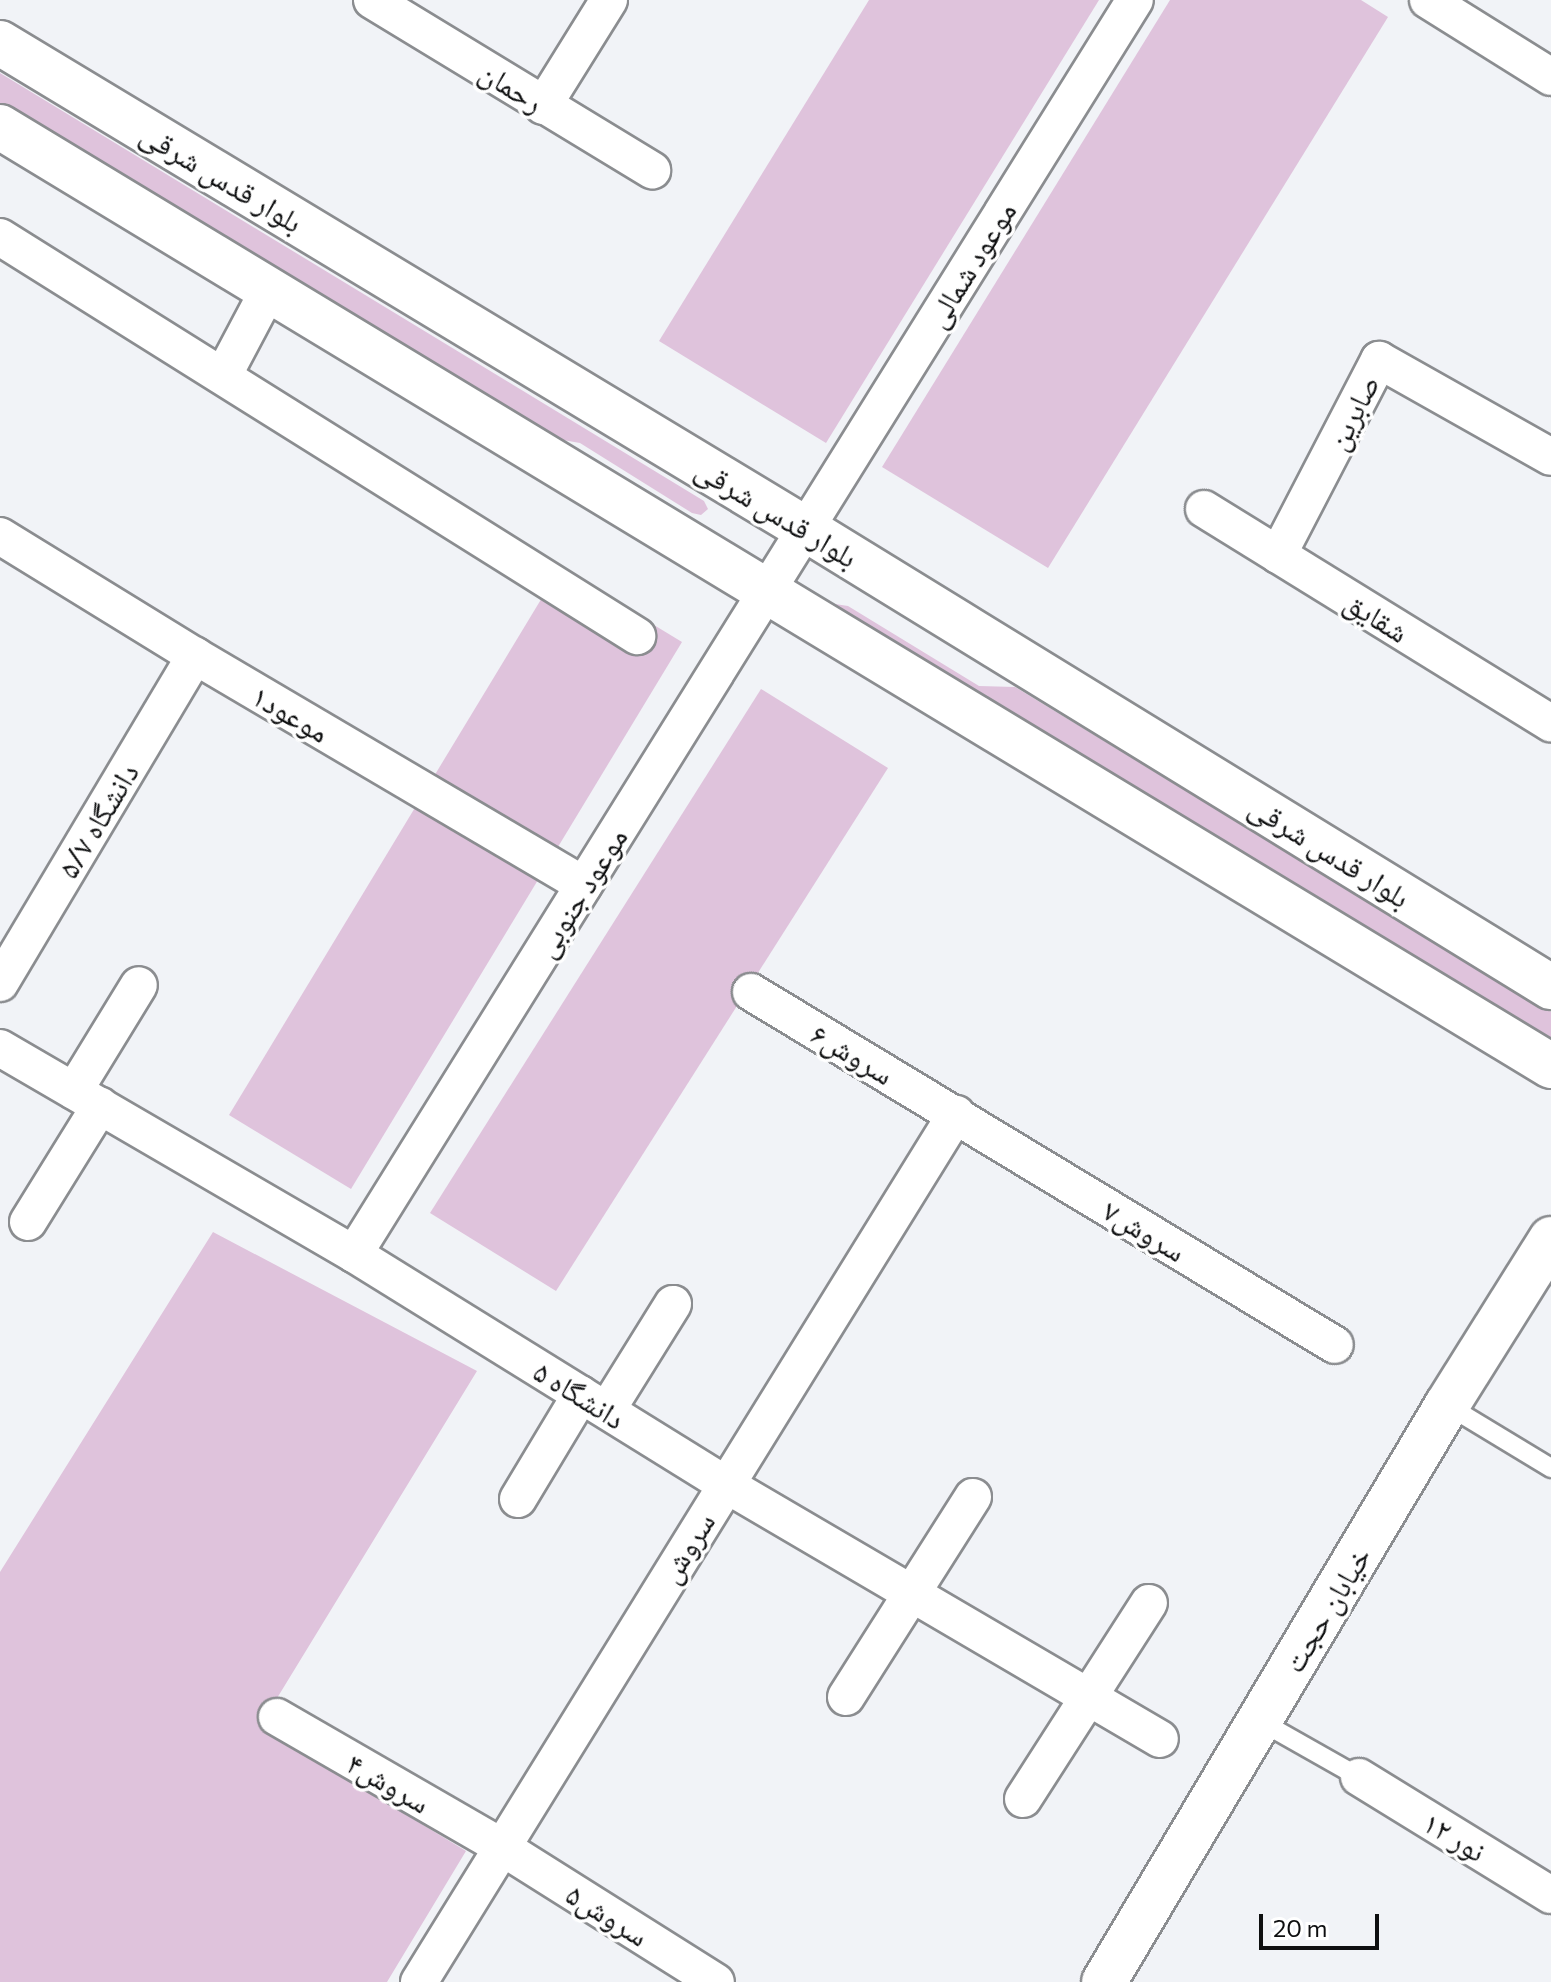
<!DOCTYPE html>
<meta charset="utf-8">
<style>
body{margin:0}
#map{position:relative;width:1551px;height:1982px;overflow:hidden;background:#f1f3f7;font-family:Commissioner,"Noto Naskh Arabic",sans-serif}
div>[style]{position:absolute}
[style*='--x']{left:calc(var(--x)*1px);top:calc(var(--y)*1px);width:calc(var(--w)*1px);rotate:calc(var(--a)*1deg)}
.green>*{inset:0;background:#dfc3dc}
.roads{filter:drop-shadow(2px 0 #8b8d90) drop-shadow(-2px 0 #8b8d90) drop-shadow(0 2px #8b8d90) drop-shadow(0 -2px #8b8d90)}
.service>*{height:18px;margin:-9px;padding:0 9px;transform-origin:9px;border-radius:9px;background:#fff}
.minor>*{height:36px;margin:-18px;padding:0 18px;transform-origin:18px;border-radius:18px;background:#fff}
.tertiary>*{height:44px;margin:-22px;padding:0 22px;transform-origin:22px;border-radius:22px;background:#fff}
.secondary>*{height:44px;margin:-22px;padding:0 22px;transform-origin:22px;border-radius:22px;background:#fff}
span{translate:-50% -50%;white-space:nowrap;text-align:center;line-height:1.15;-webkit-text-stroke:7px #fff;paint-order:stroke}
.street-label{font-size:30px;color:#0e0f10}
.scale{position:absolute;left:1259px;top:1914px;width:120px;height:36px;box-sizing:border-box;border:4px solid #0e0f10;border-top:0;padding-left:10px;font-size:24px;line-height:28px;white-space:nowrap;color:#0e0f10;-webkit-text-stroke:6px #fff;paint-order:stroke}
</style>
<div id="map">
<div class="green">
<i style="clip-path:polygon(869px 0,1099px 0,826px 443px,659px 341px)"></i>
<i style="clip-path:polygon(1170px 0,1361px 0,1388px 17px,1048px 568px,882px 467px)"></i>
<i style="clip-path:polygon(0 73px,704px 501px,708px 509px,701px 515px,692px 513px,580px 443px,540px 436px,0 109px)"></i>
<i style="clip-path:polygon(560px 568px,682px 642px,351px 1189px,229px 1115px)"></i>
<i style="clip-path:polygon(835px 604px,848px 606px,979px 686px,1015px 687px,1551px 1012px,1551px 1047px,832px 612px)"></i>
<i style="clip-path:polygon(761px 689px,888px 768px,556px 1291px,430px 1213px)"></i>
<i style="clip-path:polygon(213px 1232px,477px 1371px,260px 1726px,466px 1851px,387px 1982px,0 1982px,0 1572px)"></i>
</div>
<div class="roads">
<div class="service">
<i style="--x:1447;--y:1405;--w:122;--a:31.2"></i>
<i style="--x:1260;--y:1721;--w:114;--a:29.5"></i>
</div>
<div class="minor">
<i style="--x:372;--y:0;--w:328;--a:31.3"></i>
<i style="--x:1428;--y:0;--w:145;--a:32"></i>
<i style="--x:543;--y:106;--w:125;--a:-58.1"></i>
<i style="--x:0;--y:237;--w:752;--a:32.06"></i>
<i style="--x:223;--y:376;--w:96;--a:-62.1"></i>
<i style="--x:1204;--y:509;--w:408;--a:31.7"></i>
<i style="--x:0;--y:536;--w:229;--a:31.6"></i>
<i style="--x:195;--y:656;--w:451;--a:30.5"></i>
<i style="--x:1278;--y:555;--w:220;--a:-62.6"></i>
<i style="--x:1379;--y:360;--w:197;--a:29.4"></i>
<i style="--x:0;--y:983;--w:381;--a:-59.2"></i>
<i style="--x:751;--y:992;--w:682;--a:31.15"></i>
<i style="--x:0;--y:1048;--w:410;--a:30.2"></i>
<i style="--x:354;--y:1254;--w:437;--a:31.8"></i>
<i style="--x:725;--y:1484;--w:504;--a:30.38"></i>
<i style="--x:74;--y:1091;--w:124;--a:-58.5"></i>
<i style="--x:28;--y:1222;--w:137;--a:-58.2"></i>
<i style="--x:354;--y:1254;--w:1477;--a:-58.09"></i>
<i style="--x:607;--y:1410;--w:125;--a:-58.1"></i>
<i style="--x:518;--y:1499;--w:122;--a:-59"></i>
<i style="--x:846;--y:1697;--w:237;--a:-57.6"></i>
<i style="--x:277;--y:1717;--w:258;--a:30"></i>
<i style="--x:500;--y:1846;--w:255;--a:32.2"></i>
<i style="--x:1359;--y:1777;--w:225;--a:31.6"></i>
<i style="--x:1023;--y:1799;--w:233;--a:-57.3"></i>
<i style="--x:419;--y:1982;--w:1021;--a:-58.26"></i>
</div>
<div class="tertiary">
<i style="--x:1104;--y:1982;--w:671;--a:-59.27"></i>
<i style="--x:1447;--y:1405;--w:196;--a:-57.9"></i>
</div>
<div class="secondary">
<i style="--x:0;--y:43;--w:939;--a:31.1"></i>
<i style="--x:804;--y:528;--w:877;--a:31.57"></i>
<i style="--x:0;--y:127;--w:1813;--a:31.19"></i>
</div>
</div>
<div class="street-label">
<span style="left:512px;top:86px;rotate:32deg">رحمان</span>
<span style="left:222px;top:177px;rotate:31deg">بلوار قدس شرقی</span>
<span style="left:970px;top:264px;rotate:-58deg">موعود شمالی</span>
<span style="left:1352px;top:412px;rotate:-63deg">صابرین</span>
<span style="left:777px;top:512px;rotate:31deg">بلوار قدس شرقی</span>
<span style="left:1377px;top:616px;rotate:32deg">شقایق</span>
<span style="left:291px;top:713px;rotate:30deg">موعود۱</span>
<span style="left:97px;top:820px;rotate:-59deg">دانشگاه ۵/۷</span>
<span style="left:1330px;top:851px;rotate:32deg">بلوار قدس شرقی</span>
<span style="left:580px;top:892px;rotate:-58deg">موعود جنوبی</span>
<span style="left:853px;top:1053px;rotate:31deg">سروش۶</span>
<span style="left:1145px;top:1230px;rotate:31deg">سروش۷</span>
<span style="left:580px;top:1394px;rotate:32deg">دانشگاه ۵</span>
<span style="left:686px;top:1547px;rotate:-58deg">سروش</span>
<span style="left:1326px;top:1609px;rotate:-59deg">خیابان حجت</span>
<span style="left:389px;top:1782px;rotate:30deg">سروش۴</span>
<span style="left:1455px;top:1836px;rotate:31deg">نور ۱۲</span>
<span style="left:608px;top:1914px;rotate:32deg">سروش۵</span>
</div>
<div class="scale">20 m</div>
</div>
